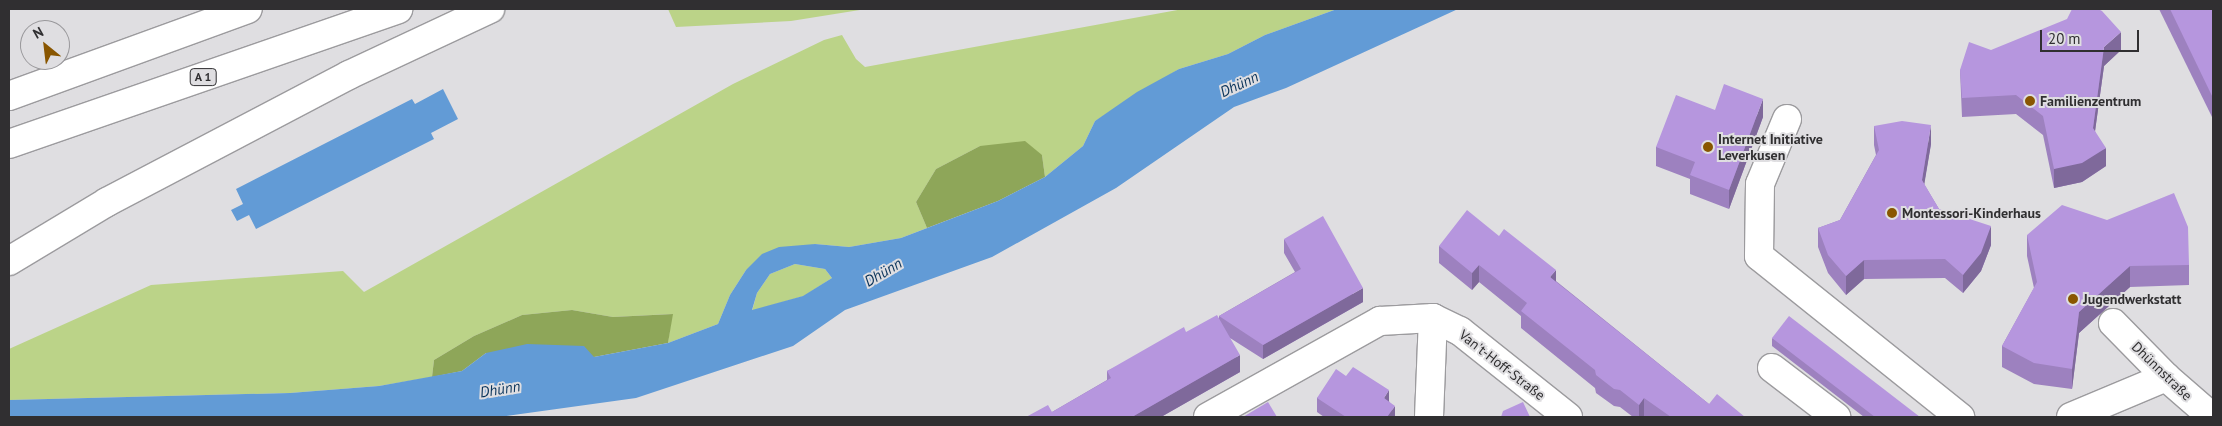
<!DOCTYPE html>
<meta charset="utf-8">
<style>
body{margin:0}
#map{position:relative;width:2222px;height:426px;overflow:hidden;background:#dfdee1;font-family:"PT Sans",sans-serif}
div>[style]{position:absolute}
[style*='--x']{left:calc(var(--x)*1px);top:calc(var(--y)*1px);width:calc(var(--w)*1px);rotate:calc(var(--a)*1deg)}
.green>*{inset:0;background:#bbd388}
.forest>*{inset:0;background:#8ea659}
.water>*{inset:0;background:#629bd6}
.roads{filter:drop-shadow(1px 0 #9c9b9e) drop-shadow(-1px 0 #9c9b9e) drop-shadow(0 1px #9c9b9e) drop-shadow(0 -1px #9c9b9e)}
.minor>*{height:28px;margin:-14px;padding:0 14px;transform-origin:14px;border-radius:14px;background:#fff}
.highway>*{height:28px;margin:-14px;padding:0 14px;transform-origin:14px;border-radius:14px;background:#fff}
.wall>*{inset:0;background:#9d81bf}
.shaded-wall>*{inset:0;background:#7f699b}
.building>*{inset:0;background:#b696de}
.dots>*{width:14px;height:14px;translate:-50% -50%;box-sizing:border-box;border:2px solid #dfdee1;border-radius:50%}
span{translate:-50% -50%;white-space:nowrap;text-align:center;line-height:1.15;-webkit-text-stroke:4px #dfdee1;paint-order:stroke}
.shield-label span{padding:1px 4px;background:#dfdee1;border:1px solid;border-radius:4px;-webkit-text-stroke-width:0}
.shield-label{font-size:12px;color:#302f31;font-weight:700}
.poi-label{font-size:14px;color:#302f31;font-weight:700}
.left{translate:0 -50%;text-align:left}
.street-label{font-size:14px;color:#302f31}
.water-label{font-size:15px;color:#083259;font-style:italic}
.frame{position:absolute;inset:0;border:10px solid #302f31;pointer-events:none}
.north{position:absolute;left:20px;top:20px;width:50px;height:50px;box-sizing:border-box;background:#dfdee1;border:1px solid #99989b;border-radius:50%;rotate:331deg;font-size:14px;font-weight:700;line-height:20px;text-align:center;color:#302f31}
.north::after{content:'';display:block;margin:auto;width:18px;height:22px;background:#895600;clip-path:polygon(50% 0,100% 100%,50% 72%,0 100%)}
.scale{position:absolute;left:2040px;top:30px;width:99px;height:22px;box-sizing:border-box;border:2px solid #302f31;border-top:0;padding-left:6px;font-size:15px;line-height:18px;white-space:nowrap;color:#302f31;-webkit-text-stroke:4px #dfdee1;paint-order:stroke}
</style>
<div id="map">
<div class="green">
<i style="clip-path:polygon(668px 9px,866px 9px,791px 21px,676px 27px)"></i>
<i style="clip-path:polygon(1183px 9px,1337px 9px,1265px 35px,1228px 54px,1179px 69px,1095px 121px,1083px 146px,1045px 177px,1042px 155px,980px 146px,936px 169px,916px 202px,927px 228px,901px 238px,849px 247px,815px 244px,746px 270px,730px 295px,718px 324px,668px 343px,672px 314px,613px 317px,572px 310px,522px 315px,474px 336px,434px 360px,432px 377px,379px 386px,290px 393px,9px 400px,9px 349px,151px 285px,343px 271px,364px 292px,733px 84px,824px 40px,842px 35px,856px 59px,865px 67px)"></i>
<i style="clip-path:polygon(795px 264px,825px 269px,832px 278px,804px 296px,752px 311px,757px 293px,770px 274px)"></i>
</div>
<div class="forest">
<i style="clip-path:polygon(1025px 141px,1042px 155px,1045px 177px,998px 201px,927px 228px,916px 202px,936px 169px,980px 146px)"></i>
<i style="clip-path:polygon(572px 310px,613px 317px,673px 314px,668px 343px,594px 357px,486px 353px,462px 371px,432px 377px,434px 360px,474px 336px,522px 315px)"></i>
</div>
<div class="water">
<i style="clip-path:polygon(evenodd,1337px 9px,1458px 9px,1286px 88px,1234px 107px,1116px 188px,992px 257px,845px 310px,793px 346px,636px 398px,499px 417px,9px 417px,9px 400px,290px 393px,379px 386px,462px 371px,486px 353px,527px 344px,584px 346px,594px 357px,668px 343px,718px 324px,730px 295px,746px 270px,762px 254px,779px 247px,815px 244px,849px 247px,901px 238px,998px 201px,1045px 177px,1083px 146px,1095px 121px,1137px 92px,1179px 69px,1228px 54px,1265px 35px,1337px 9px,795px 264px,825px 269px,832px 278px,803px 296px,752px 310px,757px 293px,770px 274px,795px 264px)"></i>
<i style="clip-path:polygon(443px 89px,458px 119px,431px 133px,434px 139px,256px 229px,249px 215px,237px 221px,231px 210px,243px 204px,236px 189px,412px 99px,415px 104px)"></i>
</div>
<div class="roads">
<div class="minor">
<i style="--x:1787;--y:119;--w:70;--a:112.6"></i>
<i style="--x:1760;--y:184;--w:72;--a:90.8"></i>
<i style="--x:1759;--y:256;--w:258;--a:38.7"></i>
<i style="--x:2113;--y:323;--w:76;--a:45.5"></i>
<i style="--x:2166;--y:377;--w:61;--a:41"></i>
<i style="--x:1772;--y:368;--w:81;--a:37.4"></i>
<i style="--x:1208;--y:417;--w:197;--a:-29.2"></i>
<i style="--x:1380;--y:321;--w:53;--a:-3.2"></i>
<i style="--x:1433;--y:318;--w:30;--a:26"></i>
<i style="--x:1460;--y:331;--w:138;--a:38.5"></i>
<i style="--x:1429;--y:417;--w:99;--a:-87.7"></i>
<i style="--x:2071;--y:417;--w:103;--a:-22.8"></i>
</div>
<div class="highway">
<i style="--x:9;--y:96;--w:254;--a:-20"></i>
<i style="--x:9;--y:144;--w:412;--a:-19.1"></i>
<i style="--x:9;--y:261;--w:114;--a:-31"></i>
<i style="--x:107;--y:202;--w:273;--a:-27.7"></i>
<i style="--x:349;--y:75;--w:156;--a:-25.1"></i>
</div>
</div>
<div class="wall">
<i style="clip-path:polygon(2159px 9px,2213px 9px,2213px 119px)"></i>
<i style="clip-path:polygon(1991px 50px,2121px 50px,2104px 66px,2095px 131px,2106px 166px,2082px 182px,2054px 188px,2043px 135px,2016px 114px,1962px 117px,1960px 70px)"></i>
<i style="clip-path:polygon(1715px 110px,1763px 117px,1729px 209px,1690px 194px,1690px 179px,1656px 166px,1656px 147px)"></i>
<i style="clip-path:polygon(1874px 126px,1931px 144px,1924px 184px,1939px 209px,1991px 245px,1981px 271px,1963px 293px,1945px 278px,1864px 279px,1846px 295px,1828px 273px,1818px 247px,1818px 228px,1840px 220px,1876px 155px,1874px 145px)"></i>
<i style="clip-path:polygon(2027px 235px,2189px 265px,2189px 285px,2130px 287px,2079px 333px,2072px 389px,2034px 384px,2002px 367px,2002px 346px,2034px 288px,2027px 256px)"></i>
<i style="clip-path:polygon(1284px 239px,1363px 302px,1263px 359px,1230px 338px,1240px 372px,1161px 417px,1026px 417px,1052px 412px,1107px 380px,1107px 371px,1219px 318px,1219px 316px,1295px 272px,1284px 253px)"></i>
<i style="clip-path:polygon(1439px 246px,1556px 281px,1709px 404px,1745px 417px,1646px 417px,1644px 416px,1643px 417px,1633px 417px,1620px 407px,1614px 406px,1596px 393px,1595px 388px,1521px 328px,1521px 316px,1479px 282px,1472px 290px,1439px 263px)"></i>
<i style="clip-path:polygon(1772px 338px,1920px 417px,1864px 417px,1772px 346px)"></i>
<i style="clip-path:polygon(1346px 376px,1389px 401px,1395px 417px,1324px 417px,1317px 412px,1317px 398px)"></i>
</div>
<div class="shaded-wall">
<i style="clip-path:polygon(2121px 32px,2121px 50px,2104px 66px,2093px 146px,2093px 128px,2104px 47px)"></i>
<i style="clip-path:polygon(1763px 99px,1763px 117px,1729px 209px,1729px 190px)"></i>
<i style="clip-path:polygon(1931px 125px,1931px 144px,1922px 198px,1922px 180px)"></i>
<i style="clip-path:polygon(2106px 148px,2106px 166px,2082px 182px,2054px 188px,2054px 169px)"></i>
<i style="clip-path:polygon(1991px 226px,1991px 245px,1981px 271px,1963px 293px,1963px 275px)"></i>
<i style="clip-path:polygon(1864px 260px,1864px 279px,1846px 295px,1846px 276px)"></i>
<i style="clip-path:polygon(1479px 265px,1479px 282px,1472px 290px,1472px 273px)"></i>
<i style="clip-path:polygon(2130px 266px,2130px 287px,2079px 333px,2072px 389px,2072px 369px,2079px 312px)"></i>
<i style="clip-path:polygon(1556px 270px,1556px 287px,1550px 277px)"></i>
<i style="clip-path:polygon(1363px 288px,1363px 302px,1263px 359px,1263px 345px)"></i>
<i style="clip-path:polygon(1240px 355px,1240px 372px,1161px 417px,1132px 417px)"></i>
<i style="clip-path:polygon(1389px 390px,1389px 405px,1384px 398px)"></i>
<i style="clip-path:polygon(1644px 398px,1644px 416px,1643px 417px,1639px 417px,1639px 405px)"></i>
<i style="clip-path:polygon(1395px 406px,1395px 417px,1387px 417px)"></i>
</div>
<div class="building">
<i style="clip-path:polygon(2072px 9px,2098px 9px,2102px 11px,2121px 32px,2104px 47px,2093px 128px,2106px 148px,2082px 163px,2054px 169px,2043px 116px,2016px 95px,1962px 98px,1960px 70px,1969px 42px,1991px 50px,2067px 19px)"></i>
<i style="clip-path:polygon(2170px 9px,2213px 9px,2213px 98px)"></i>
<i style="clip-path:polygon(1724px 84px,1763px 99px,1729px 190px,1690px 175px,1695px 162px,1656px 147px,1676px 95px,1715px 110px)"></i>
<i style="clip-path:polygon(1902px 121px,1931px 125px,1922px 180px,1939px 209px,1991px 226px,1981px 253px,1963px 275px,1945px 259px,1864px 260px,1846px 276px,1828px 255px,1818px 228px,1840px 220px,1879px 150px,1874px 126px)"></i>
<i style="clip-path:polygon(2174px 193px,2188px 227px,2189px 265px,2130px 266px,2079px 312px,2072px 369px,2034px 363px,2002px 346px,2037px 282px,2027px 235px,2062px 205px,2107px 220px)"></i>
<i style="clip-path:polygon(1467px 210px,1499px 236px,1504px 229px,1556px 270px,1550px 277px,1709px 404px,1717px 394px,1745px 417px,1671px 417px,1644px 398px,1639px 405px,1620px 390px,1614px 389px,1596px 375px,1595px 370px,1521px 311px,1527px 303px,1479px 265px,1472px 273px,1439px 246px)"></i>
<i style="clip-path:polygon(1323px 216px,1363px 288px,1263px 345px,1219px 316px,1301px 269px,1284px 239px)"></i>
<i style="clip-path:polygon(1217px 315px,1240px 355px,1132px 417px,1026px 417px,1048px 405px,1052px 412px,1111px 378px,1107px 371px,1184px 327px,1186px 332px)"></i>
<i style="clip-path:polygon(1789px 316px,1920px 417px,1875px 417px,1772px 338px)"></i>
<i style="clip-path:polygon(1353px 367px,1389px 390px,1384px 398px,1395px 406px,1387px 417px,1346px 417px,1317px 398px,1336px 369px,1346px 376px)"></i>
<i style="clip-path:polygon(1268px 402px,1277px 417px,1243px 417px)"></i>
<i style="clip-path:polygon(1523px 402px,1530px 417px,1501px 417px,1503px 411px)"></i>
</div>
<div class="dots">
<i style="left:2030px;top:101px;background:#895600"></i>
<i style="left:1708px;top:147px;background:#895600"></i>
<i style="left:1892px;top:213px;background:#895600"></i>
<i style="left:2073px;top:299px;background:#895600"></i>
</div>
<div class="shield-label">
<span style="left:203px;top:77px">A 1</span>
</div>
<div class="poi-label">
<span class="left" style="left:2040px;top:101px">Familienzentrum</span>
<span class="left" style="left:1718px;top:147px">Internet Initiative<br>Leverkusen</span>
<span class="left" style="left:1902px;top:213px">Montessori-Kinderhaus</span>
<span class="left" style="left:2083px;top:299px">Jugendwerkstatt</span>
</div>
<div class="street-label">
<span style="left:1502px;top:365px;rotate:38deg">Van't-Hoff-Straße</span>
<span style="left:2162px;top:371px;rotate:44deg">Dhünnstraße</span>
</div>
<div class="water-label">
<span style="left:1239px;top:84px;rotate:-25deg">Dhünn</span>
<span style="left:883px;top:272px;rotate:-31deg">Dhünn</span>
<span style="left:500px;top:389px;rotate:-9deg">Dhünn</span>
</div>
<div class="frame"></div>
<div class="north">N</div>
<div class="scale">20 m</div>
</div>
